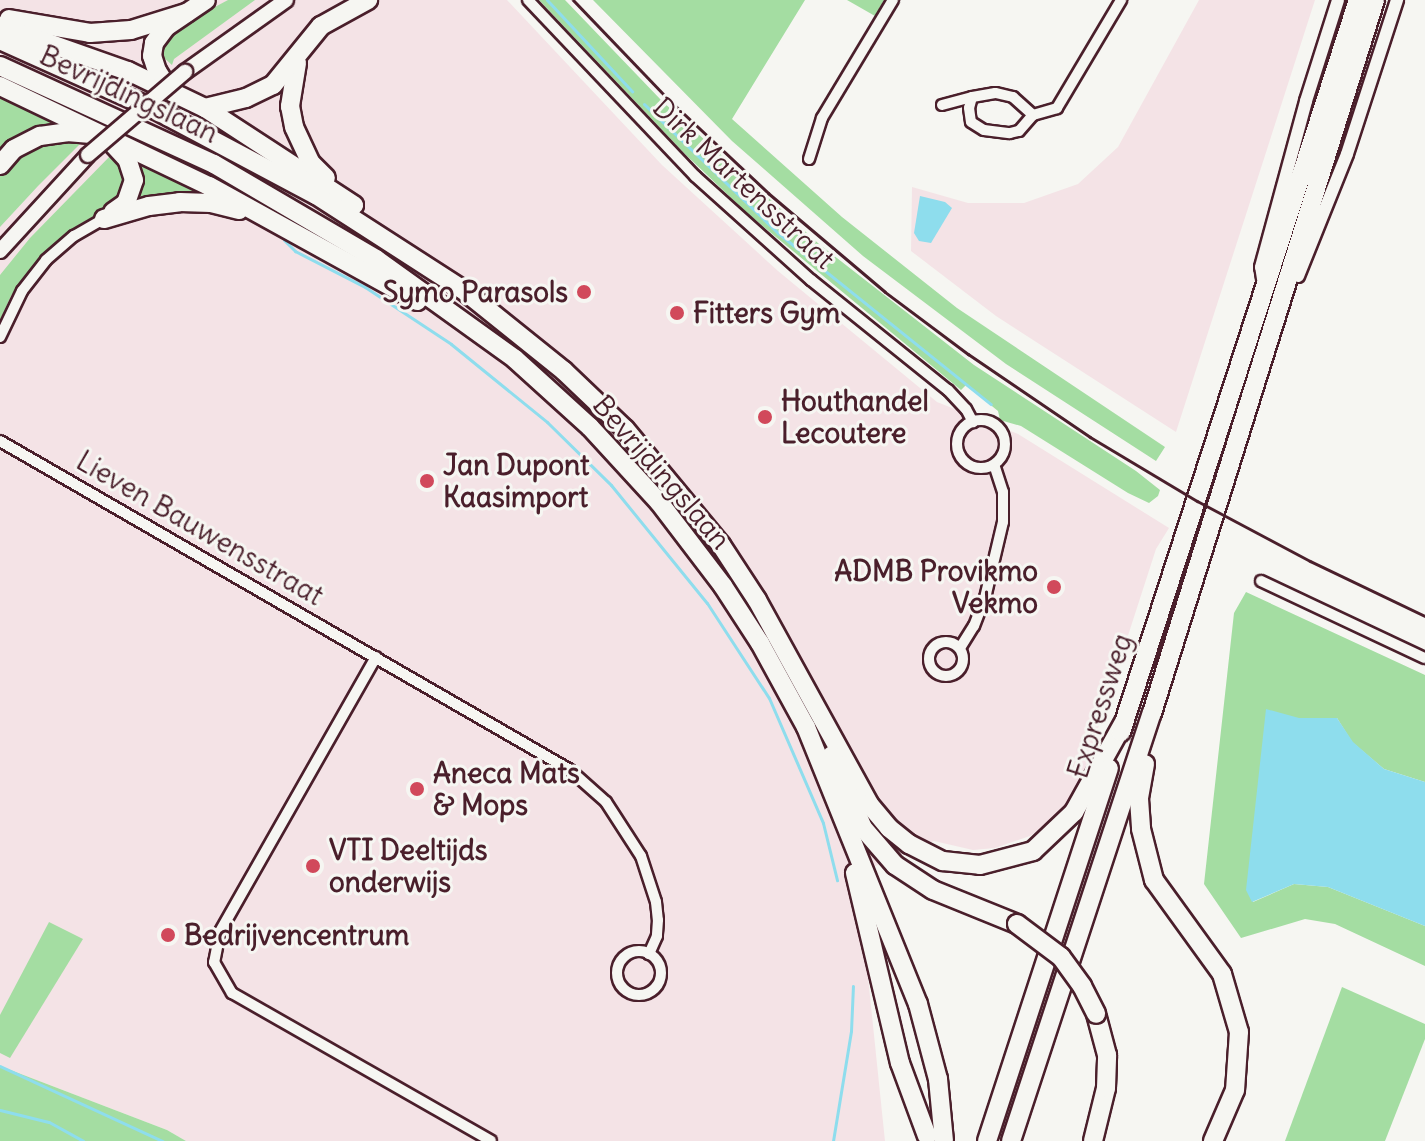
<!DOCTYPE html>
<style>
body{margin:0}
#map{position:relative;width:1425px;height:1141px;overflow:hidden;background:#f6f6f2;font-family:Delius,sans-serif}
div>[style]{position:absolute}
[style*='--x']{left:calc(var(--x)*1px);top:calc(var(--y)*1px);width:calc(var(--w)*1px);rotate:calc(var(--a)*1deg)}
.built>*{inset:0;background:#f4e3e6}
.green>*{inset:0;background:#a4dda2}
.water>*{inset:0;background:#8edded}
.stream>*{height:3px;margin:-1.5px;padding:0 1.5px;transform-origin:1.5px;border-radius:1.5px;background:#8edded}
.roads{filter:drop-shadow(2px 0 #4a1f2b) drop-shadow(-2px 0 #4a1f2b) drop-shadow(0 2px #4a1f2b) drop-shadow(0 -2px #4a1f2b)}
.minor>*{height:10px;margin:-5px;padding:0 5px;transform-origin:5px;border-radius:5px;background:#f6f6f2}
.minor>.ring{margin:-5px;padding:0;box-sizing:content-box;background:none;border:10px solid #f6f6f2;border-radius:50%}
.tertiary>*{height:12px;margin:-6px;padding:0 6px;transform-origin:6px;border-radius:6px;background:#f6f6f2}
.secondary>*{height:14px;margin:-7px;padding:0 7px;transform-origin:7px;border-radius:7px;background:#f6f6f2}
.trunk>*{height:18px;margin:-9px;padding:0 9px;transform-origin:9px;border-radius:9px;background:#f6f6f2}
.rail>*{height:3px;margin:-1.5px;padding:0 1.5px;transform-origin:1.5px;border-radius:1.5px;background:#4a1f2b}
.bridges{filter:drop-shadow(2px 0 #4a1f2b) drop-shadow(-2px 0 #4a1f2b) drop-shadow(0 2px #4a1f2b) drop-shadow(0 -2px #4a1f2b)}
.secondary-bridge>*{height:14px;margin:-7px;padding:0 7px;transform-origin:7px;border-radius:7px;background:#f6f6f2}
.trunk-bridge>*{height:18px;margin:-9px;padding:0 9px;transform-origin:9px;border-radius:9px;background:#f6f6f2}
.dots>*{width:22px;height:22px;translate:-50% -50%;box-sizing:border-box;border:4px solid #f6f6f2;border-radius:50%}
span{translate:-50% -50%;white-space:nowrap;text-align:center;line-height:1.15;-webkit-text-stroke:6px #f6f6f2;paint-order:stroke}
.street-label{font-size:28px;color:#4a1f2b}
.poi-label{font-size:28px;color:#4a1f2b;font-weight:700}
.right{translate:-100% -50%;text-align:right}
.left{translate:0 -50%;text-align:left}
</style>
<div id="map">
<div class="built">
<i style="clip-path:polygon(0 0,507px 0,662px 165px,778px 271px,937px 402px,1018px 434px,1169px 528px,1156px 549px,1080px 784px,1056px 818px,1030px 836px,995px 848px,973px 850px,934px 841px,847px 878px,866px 958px,885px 1141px,186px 1141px,167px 1130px,0 1066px)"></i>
<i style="clip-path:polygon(1199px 0,1315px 0,1176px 432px,996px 316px,911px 251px,912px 187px,968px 203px,1024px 203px,1078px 184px,1118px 147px)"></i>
</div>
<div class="green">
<i style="clip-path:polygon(228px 0,255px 0,174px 59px,172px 65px,162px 56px,161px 45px,168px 32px)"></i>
<i style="clip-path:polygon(539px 0,565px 0,662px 101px,819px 244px,974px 365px,1136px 471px,1160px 490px,1158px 496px,1149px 503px,1128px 493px,1021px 426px,1000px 420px,998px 411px,966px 385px,961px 390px,747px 213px,685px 154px)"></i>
<i style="clip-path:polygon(593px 0,805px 0,732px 119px,842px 217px,957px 308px,1165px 447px,1156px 461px,1006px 364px,863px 256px,732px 141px)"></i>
<i style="clip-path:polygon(847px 0,884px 0,875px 16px)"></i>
<i style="clip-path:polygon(0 92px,57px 123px,58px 126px,0 158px)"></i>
<i style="clip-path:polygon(85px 139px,38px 186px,0 227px,0 172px,30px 145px)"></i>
<i style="clip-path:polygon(113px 153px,129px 179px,115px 205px,80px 224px,37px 260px,11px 296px,0 320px,0 275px,30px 238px)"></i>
<i style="clip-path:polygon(132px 157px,215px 194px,135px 205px)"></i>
<i style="clip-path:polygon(1246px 592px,1425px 675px,1425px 782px,1384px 769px,1352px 742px,1337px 718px,1299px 718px,1253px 902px,1294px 884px,1328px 887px,1425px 926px,1425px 966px,1335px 924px,1305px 919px,1241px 938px,1204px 884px,1234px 613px)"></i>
<i style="clip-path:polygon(49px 922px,83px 939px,10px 1058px,0 1053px,0 1015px)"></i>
<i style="clip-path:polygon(1342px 987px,1425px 1024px,1425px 1039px,1385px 1141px,1285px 1141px)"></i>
<i style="clip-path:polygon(0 1066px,167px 1130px,186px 1141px,0 1141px)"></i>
</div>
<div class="water">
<i style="clip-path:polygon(920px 196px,945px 202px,952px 208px,931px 243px,919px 241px,914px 233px)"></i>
<i style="clip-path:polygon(1266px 709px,1299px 718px,1337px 718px,1353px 742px,1384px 769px,1425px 782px,1425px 926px,1328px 887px,1294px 884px,1252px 902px,1246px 890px)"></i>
</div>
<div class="stream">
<i style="--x:547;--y:0;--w:125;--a:47"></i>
<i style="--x:644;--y:104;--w:186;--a:43.9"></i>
<i style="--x:778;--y:233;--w:273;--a:38.8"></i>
<i style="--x:284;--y:240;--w:16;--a:45"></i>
<i style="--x:295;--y:251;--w:79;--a:27.2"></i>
<i style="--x:365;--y:287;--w:103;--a:33.5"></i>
<i style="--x:451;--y:344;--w:124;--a:39.1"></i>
<i style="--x:547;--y:422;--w:90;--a:44.5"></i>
<i style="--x:611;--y:485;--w:152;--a:50.9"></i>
<i style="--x:707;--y:603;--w:113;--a:56.9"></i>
<i style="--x:769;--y:698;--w:136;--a:66.6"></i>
<i style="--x:823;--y:823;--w:59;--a:76.2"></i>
<i style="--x:0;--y:1066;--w:179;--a:24.8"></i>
<i style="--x:0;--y:1110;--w:50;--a:13.8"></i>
<i style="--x:49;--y:1122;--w:39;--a:29"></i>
<i style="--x:833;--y:1141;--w:111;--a:-80.7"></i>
<i style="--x:851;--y:1031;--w:45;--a:-87.5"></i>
</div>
<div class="roads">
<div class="minor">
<i style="--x:528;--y:0;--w:243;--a:46.5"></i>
<i style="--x:695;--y:176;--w:156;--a:41.9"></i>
<i style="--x:811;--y:280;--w:176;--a:38.8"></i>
<i style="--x:948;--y:390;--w:26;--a:47"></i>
<i style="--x:966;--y:409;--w:15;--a:62"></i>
<i style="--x:942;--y:105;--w:31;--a:-15"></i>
<i style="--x:1033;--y:115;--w:27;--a:-138"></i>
<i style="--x:1013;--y:97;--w:18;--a:-167"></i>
<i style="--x:995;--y:93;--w:23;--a:170"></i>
<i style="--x:972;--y:97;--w:11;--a:105"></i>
<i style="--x:969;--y:108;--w:14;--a:82"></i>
<i style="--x:971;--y:122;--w:15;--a:32"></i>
<i style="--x:984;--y:130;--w:26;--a:7"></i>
<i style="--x:1010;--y:133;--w:9;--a:-13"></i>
<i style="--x:1019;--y:131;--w:21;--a:-49"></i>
<i style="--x:1033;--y:115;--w:25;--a:-16"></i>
<i style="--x:1057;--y:108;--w:126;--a:-59.3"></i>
<i style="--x:809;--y:159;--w:43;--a:-72.4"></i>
<i style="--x:822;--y:118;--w:138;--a:-59"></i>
<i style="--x:0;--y:337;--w:51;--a:-64.4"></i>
<i style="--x:22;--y:291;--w:39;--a:-52"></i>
<i style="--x:46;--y:260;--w:37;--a:-41"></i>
<i style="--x:74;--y:236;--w:34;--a:-30"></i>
<i class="ring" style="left:957px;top:420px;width:38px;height:38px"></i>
<i style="--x:0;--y:441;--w:658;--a:29.99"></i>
<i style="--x:570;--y:770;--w:48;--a:41.6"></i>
<i style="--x:606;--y:802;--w:64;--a:57.1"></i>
<i style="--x:641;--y:856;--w:48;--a:71.9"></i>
<i style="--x:656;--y:902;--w:18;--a:84"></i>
<i style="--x:658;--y:920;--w:16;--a:94"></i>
<i style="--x:657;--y:936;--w:20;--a:114"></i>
<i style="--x:1261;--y:581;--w:181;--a:25.2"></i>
<i class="ring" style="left:929px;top:642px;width:24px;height:24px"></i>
<i style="--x:960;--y:648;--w:26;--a:-58"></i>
<i style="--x:974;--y:626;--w:30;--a:-69"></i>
<i style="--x:985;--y:598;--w:78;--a:-76.7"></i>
<i style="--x:1003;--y:522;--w:30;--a:-90"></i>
<i style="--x:1003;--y:492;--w:28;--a:-108"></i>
<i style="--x:376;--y:657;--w:316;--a:119.6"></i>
<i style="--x:220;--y:932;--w:31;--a:101"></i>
<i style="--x:214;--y:962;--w:36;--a:60"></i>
<i style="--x:232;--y:993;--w:298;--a:29.7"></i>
<i class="ring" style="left:617px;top:951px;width:34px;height:34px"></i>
</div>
<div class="tertiary">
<i style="--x:1298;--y:276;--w:131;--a:-68.1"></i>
<i style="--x:1347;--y:154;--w:162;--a:-72"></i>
<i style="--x:1264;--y:285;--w:18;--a:-99"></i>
<i style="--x:1261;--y:267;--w:172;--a:-74.8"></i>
<i style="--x:1306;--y:101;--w:106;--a:-72.4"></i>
</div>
<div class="secondary">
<i style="--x:185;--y:72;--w:124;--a:-35.5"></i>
<i style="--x:0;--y:251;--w:130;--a:-47.5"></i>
</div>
<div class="trunk">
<i style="--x:9;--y:19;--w:82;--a:9.8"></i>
<i style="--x:90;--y:33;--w:41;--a:-4.2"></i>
<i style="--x:131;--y:30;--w:58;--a:-17.2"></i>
<i style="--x:0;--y:26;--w:136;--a:19.4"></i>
<i style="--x:128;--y:71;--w:85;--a:25.7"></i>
<i style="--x:205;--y:108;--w:178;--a:33.1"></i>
<i style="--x:0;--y:40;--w:171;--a:24.2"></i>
<i style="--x:156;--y:110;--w:181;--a:28"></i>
<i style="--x:316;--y:195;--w:174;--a:32.8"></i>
<i style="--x:462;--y:289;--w:131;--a:38.8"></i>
<i style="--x:564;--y:371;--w:84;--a:43.6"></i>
<i style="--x:625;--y:429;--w:151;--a:50.4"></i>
<i style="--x:721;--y:545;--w:66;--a:56.8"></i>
<i style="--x:757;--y:600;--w:233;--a:61.2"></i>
<i style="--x:869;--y:804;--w:31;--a:50"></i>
<i style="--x:889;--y:828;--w:26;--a:39"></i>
<i style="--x:909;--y:844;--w:38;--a:27"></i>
<i style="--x:943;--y:861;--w:37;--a:6"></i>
<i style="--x:980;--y:865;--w:55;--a:-14.8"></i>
<i style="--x:1033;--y:851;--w:57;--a:-43.6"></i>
<i style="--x:1074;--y:812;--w:103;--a:-60.9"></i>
<i style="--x:297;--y:63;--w:44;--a:99.2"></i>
<i style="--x:290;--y:106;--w:21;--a:79"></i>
<i style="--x:294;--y:127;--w:40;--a:65"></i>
<i style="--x:311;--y:163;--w:21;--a:45"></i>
<i style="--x:0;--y:66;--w:235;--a:24.6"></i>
<i style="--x:214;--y:164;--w:188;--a:30.4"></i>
<i style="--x:376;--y:259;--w:171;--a:35.7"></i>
<i style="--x:515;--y:359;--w:101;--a:42.2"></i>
<i style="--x:590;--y:427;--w:102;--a:47.4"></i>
<i style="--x:659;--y:502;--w:106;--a:52.7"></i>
<i style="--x:723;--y:586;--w:68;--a:57"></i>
<i style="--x:760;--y:643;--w:96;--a:61.3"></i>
<i style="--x:806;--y:727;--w:299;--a:68"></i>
<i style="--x:918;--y:1004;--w:78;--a:75.1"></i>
<i style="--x:938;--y:1079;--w:62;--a:84.5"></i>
<i style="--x:0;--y:86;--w:232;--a:25.6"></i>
<i style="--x:209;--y:186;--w:238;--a:28.9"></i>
<i style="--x:169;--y:90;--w:22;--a:-122"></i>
<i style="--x:157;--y:71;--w:16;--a:-108"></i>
<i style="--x:152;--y:56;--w:13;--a:-81"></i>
<i style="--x:154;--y:43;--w:20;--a:-53"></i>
<i style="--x:166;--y:27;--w:48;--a:-34"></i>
<i style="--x:205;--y:108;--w:42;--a:-13.7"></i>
<i style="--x:246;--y:98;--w:30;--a:-26"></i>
<i style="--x:273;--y:85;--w:76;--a:-50.9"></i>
<i style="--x:321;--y:26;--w:54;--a:-29"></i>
<i style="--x:0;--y:165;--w:21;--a:-49"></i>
<i style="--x:14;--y:149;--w:29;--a:-27"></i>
<i style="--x:40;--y:136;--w:27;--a:-8"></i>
<i style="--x:67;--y:132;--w:21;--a:5"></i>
<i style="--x:113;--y:212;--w:16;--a:-35"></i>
<i style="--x:126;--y:203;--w:24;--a:-71"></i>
<i style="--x:134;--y:180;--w:22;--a:-108"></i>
<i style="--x:127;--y:159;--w:19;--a:-133"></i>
<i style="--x:104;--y:219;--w:47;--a:-16.1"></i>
<i style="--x:149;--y:206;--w:31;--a:-7"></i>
<i style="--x:180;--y:202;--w:31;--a:2"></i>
<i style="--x:211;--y:203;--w:29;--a:14"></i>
<i style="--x:1121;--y:732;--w:769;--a:-72.06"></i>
<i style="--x:832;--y:755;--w:79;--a:67"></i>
<i style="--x:863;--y:828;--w:49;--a:49.1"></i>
<i style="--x:895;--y:865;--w:45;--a:33.3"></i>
<i style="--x:933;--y:890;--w:91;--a:22"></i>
<i style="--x:1145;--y:764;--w:36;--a:100"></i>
<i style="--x:1139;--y:799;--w:30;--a:86"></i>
<i style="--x:1141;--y:829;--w:53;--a:75.7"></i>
<i style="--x:1154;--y:880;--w:116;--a:54.1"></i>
<i style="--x:1222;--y:974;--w:60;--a:73.7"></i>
<i style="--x:1239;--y:1032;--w:58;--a:93.9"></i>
<i style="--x:1235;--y:1090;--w:56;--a:113.3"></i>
<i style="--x:855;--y:873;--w:195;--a:76.7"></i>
<i style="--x:900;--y:1063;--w:78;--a:69.7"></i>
<i style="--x:987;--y:1141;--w:392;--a:-71.9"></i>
<i style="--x:1011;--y:1141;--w:451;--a:-71.8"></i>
<i style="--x:1152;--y:713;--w:747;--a:-72.63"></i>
<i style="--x:1093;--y:1141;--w:55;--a:-76.2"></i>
<i style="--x:1106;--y:1088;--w:33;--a:-88"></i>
<i style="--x:1107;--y:1055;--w:42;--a:-105"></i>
</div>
</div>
<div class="rail">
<i style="--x:573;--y:0;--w:136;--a:46.2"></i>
<i style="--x:667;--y:98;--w:139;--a:43.2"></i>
<i style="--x:768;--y:193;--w:153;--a:40.2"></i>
<i style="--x:885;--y:292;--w:104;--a:36.8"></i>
<i style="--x:968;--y:354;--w:148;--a:34.2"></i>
<i style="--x:1090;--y:437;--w:125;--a:30.9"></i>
<i style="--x:1197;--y:501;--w:128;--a:28"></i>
<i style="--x:1310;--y:561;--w:127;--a:25.6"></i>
</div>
<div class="bridges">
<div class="secondary-bridge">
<i style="--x:88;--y:155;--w:128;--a:-40.6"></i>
</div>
<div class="trunk-bridge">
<i style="--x:1017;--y:924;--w:55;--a:36.9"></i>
<i style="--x:1061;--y:957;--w:36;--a:54"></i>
<i style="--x:1082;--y:986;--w:31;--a:63"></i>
</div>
</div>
<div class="dots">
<i style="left:584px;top:292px;background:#d1495b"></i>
<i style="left:677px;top:313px;background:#d1495b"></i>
<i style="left:765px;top:417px;background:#d1495b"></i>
<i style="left:427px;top:481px;background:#d1495b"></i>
<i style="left:1054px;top:587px;background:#d1495b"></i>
<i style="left:417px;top:789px;background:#d1495b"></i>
<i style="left:313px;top:866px;background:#d1495b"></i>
<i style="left:168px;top:935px;background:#d1495b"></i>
</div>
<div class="street-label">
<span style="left:129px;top:94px;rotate:25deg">Bevrijdingslaan</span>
<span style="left:744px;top:183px;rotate:43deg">Dirk Martensstraat</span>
<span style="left:662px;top:472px;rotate:49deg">Bevrijdingslaan</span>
<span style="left:200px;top:528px;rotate:30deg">Lieven Bauwensstraat</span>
<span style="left:1100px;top:706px;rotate:-72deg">Expressweg</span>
</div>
<div class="poi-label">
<span class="right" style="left:568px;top:292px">Symo Parasols</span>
<span class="left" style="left:693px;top:313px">Fitters Gym</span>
<span class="left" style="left:781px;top:417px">Houthandel<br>Lecoutere</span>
<span class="left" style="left:443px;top:481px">Jan Dupont<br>Kaasimport</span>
<span class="right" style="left:1038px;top:587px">ADMB Provikmo<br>Vekmo</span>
<span class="left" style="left:433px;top:789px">Aneca Mats<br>&amp; Mops</span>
<span class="left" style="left:329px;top:866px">VTI Deeltijds<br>onderwijs</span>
<span class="left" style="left:184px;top:935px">Bedrijvencentrum</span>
</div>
</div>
